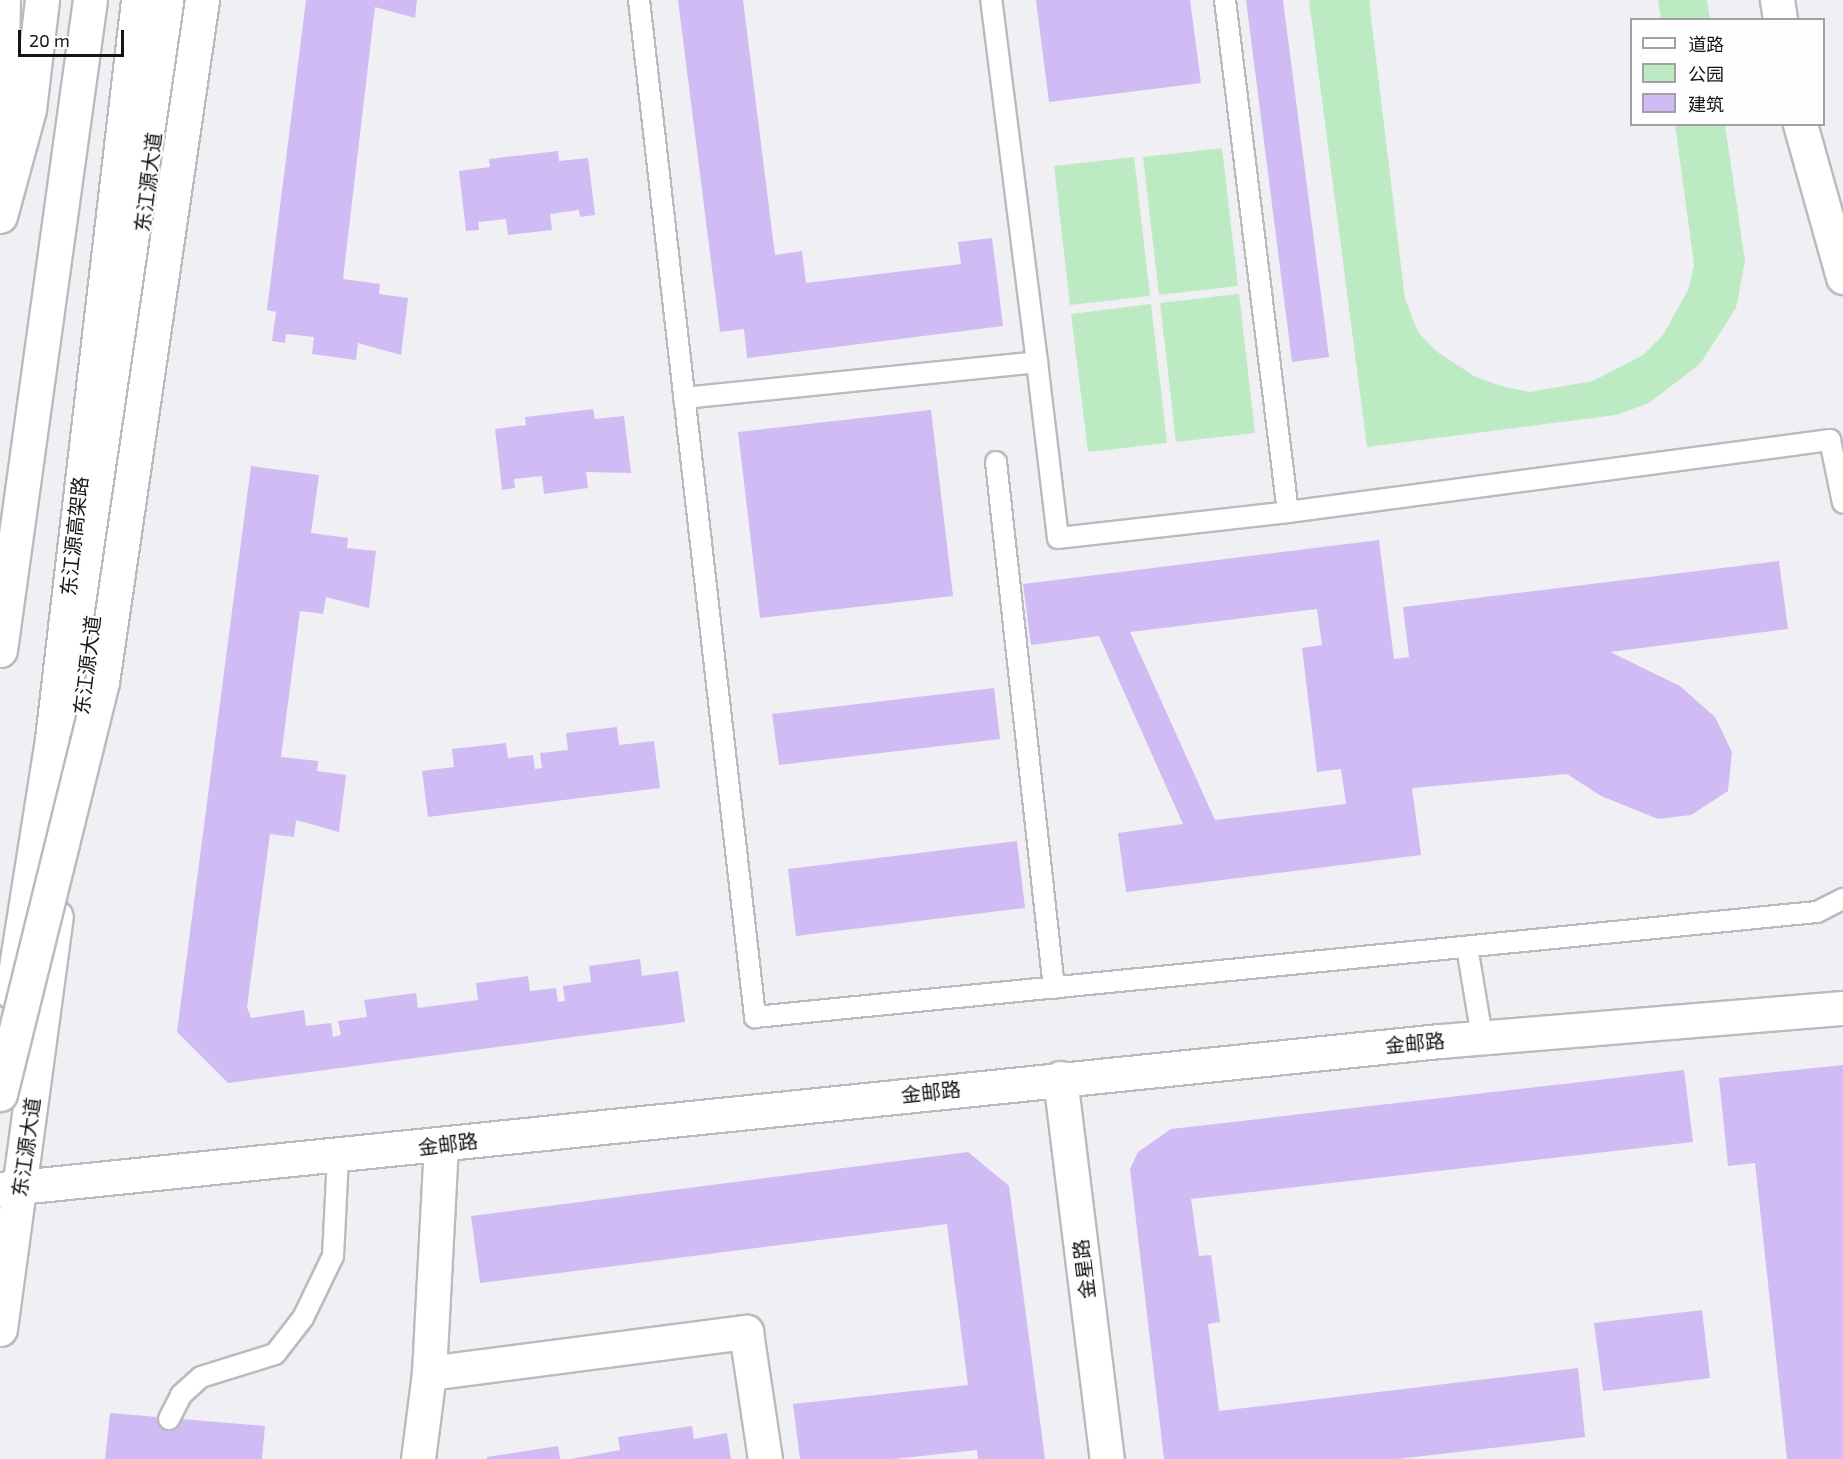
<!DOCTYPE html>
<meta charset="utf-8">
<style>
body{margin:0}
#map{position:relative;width:1843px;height:1459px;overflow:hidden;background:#f0eff3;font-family:"Exo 2","Noto Sans SC",sans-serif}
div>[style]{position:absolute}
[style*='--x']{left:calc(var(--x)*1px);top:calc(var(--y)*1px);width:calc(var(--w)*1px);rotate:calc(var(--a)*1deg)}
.green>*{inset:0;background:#bcebc3}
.building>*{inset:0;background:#d1bbf4}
.roads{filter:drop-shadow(2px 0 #bbbabd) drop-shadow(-2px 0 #bbbabd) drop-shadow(0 2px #bbbabd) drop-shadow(0 -2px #bbbabd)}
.service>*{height:20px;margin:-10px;padding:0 10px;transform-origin:10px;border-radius:10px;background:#fff}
.minor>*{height:33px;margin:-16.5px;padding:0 16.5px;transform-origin:16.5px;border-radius:16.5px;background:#fff}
.tertiary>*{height:33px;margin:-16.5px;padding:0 16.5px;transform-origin:16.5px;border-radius:16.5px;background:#fff}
.trunk>*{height:33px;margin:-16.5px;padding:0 16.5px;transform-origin:16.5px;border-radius:16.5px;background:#fff}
.bridges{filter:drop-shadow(2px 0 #bbbabd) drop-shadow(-2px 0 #bbbabd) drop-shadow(0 2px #bbbabd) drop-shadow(0 -2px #bbbabd)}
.trunk-bridge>*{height:33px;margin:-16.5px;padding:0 16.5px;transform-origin:16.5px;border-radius:16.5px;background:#fff}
span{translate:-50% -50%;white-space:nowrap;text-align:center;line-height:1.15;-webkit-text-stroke:5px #fefdff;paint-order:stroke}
.street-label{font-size:20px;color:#151516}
.legend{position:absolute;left:1630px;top:18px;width:195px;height:108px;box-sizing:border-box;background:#fefdff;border:2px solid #a1a0a2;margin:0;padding:8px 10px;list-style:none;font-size:18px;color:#151516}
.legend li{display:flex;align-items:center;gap:12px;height:30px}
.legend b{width:30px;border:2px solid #a1a0a2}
.scale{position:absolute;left:18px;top:30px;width:106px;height:27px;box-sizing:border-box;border:3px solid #151516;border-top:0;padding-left:8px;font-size:18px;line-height:21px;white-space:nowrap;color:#151516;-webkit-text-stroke:4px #fefdff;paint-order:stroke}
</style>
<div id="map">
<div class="green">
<i style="clip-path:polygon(1309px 0,1369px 0,1405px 299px,1418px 332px,1436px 351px,1474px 376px,1501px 386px,1530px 392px,1593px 381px,1643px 355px,1663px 335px,1689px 288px,1694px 264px,1675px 125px,1725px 125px,1745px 261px,1736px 308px,1700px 364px,1649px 403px,1616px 415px,1367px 447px)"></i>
<i style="clip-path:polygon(1658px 0,1707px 0,1710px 19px,1661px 19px)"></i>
<i style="clip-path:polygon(1222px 148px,1238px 286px,1159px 295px,1143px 157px)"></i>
<i style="clip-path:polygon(1134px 157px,1150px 296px,1070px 305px,1054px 166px)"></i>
<i style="clip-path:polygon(1239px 294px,1255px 433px,1176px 442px,1160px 303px)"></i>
<i style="clip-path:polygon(1151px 304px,1167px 443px,1088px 452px,1071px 314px)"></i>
</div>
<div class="building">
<i style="clip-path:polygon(306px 0,417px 0,415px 18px,375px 7px,343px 279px,380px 284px,379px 294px,408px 298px,401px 355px,358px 343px,356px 360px,312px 354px,314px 337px,286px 334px,285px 343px,272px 341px,276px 312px,267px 310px)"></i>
<i style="clip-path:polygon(678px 0,743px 0,775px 255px,802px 251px,806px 283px,961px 264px,958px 242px,992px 238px,1003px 326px,747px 358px,744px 329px,720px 332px)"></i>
<i style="clip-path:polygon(1036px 0,1190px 0,1201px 83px,1049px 102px)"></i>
<i style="clip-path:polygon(1246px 0,1283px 0,1329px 357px,1292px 362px)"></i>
<i style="clip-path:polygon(558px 151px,559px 161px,588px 158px,595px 215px,580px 217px,579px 210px,550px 214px,552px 230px,508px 235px,506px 219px,478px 222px,479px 230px,466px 231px,459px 171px,490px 167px,489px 159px)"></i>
<i style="clip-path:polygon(593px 409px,595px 419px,624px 416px,631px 473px,586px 472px,588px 488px,544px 494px,542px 476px,514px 479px,515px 488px,502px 490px,495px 429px,526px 425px,525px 417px)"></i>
<i style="clip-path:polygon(931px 410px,953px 596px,760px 618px,738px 432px)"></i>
<i style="clip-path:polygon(251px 466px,319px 475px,311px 533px,348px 538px,347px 548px,376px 551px,369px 608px,326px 597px,323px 614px,300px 611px,281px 757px,318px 761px,317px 771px,346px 775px,339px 832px,296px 820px,294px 837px,270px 834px,247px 1007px,251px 1018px,304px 1010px,306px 1026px,331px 1023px,333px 1037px,341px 1035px,338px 1021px,367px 1017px,364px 1000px,416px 993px,418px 1008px,478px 1000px,476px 983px,528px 976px,530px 991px,556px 988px,558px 1002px,565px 1001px,563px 986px,591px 982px,589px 966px,640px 959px,642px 976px,678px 971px,685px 1022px,228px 1083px,177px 1032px)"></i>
<i style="clip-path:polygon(evenodd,1379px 540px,1394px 659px,1409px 657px,1403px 607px,1779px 561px,1788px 629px,1610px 652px,1680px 686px,1715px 717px,1732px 752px,1728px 791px,1691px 815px,1658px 819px,1601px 796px,1567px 774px,1412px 788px,1421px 855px,1126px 892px,1118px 833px,1183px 824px,1099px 636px,1031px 645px,1023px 584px,1379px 540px,1317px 609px,1322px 645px,1302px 648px,1317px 772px,1341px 769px,1346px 804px,1215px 820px,1130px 632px,1317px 609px)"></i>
<i style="clip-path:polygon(994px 688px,1000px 739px,779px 765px,772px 714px)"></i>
<i style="clip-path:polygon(617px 727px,619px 745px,654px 741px,660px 788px,428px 817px,422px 771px,454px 767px,452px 749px,506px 743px,508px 758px,533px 755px,535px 769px,542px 768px,540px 753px,568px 750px,566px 733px)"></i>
<i style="clip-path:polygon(1017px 841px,1025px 908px,796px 936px,788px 869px)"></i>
<i style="clip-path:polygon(1843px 1065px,1843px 1459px,1787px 1459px,1755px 1163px,1728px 1166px,1719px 1078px)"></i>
<i style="clip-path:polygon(1684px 1070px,1693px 1142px,1191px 1199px,1199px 1256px,1211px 1255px,1220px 1322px,1208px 1324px,1219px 1411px,1578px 1368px,1585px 1437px,1398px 1459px,1164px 1459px,1130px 1169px,1138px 1152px,1171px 1129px)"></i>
<i style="clip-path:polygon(968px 1152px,1009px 1186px,1045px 1459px,978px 1459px,977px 1450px,894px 1459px,800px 1459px,793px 1404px,968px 1385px,947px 1224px,480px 1283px,471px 1216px)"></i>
<i style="clip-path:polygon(1702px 1310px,1710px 1378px,1603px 1391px,1594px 1323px)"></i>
<i style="clip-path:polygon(110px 1413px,265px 1426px,262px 1459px,105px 1459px)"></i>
<i style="clip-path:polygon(692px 1426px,694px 1439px,727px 1433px,731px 1459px,571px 1459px,620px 1450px,618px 1437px)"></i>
<i style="clip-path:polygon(558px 1446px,560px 1459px,487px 1459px,487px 1457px)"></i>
</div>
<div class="roads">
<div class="service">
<i style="--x:639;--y:0;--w:1024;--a:83.49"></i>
<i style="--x:755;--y:1017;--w:1067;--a:-5.65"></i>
<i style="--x:1817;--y:912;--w:29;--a:-27"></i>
<i style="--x:1225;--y:0;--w:516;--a:82.99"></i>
<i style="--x:1288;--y:512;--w:547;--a:-7.57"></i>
<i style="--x:1830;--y:440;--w:64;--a:78.3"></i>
<i style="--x:1037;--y:362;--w:177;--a:83.2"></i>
<i style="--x:1058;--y:538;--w:231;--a:-6.4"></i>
<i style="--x:684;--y:398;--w:355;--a:-5.8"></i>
<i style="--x:1037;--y:362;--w:365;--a:-97.2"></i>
<i style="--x:996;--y:462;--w:529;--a:83.71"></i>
<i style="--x:1467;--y:947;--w:91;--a:80.5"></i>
<i style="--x:169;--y:1419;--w:27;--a:-63"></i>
<i style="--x:181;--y:1395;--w:27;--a:-42"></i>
<i style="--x:201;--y:1377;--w:77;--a:-17.3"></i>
<i style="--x:275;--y:1354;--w:46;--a:-52.1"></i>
<i style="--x:303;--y:1318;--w:69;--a:-64.2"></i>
<i style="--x:333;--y:1256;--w:98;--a:-87.1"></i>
</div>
<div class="minor">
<i style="--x:429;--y:1373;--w:320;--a:-7.4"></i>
<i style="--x:746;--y:1332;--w:128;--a:81.5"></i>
<i style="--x:418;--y:1459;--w:87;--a:-82.7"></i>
<i style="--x:429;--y:1373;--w:229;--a:-87"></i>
</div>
<div class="tertiary">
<i style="--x:1777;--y:0;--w:20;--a:81"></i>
<i style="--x:1800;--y:124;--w:159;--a:74.3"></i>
<i style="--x:1060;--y:1078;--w:384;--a:83"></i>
<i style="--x:0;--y:1189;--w:1448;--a:-5.87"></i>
<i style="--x:1440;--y:1041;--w:404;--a:-4.7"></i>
</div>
<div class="trunk">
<i style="--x:0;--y:155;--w:155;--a:-88.9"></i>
<i style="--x:0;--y:216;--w:111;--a:-74.8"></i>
<i style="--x:29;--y:109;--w:110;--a:-83.2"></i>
<i style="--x:0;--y:650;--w:656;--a:-82.12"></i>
<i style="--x:80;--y:723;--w:728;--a:-82.98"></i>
<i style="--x:12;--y:992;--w:256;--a:-81"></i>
<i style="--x:52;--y:739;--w:744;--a:-83.36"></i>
<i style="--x:0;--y:1329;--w:416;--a:-82.3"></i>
</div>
</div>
<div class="bridges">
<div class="trunk-bridge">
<i style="--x:0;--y:1094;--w:424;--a:-76.1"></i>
<i style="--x:102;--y:682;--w:689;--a:-81.66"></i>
</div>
</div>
<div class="street-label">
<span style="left:148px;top:182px;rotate:-83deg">东江源大道</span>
<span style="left:74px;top:536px;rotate:-84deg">东江源高架路</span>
<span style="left:87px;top:665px;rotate:-83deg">东江源大道</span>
<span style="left:1415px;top:1043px;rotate:-5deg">金邮路</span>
<span style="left:931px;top:1092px;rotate:-6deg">金邮路</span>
<span style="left:448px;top:1144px;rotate:-7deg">金邮路</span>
<span style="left:26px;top:1147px;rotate:-82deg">东江源大道</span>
<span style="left:1084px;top:1269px;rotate:-97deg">金星路</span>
</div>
<ul class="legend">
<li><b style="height:8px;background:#fff"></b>道路</li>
<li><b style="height:16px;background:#bcebc3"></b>公园</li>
<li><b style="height:16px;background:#d1bbf4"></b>建筑</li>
</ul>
<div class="scale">20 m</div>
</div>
